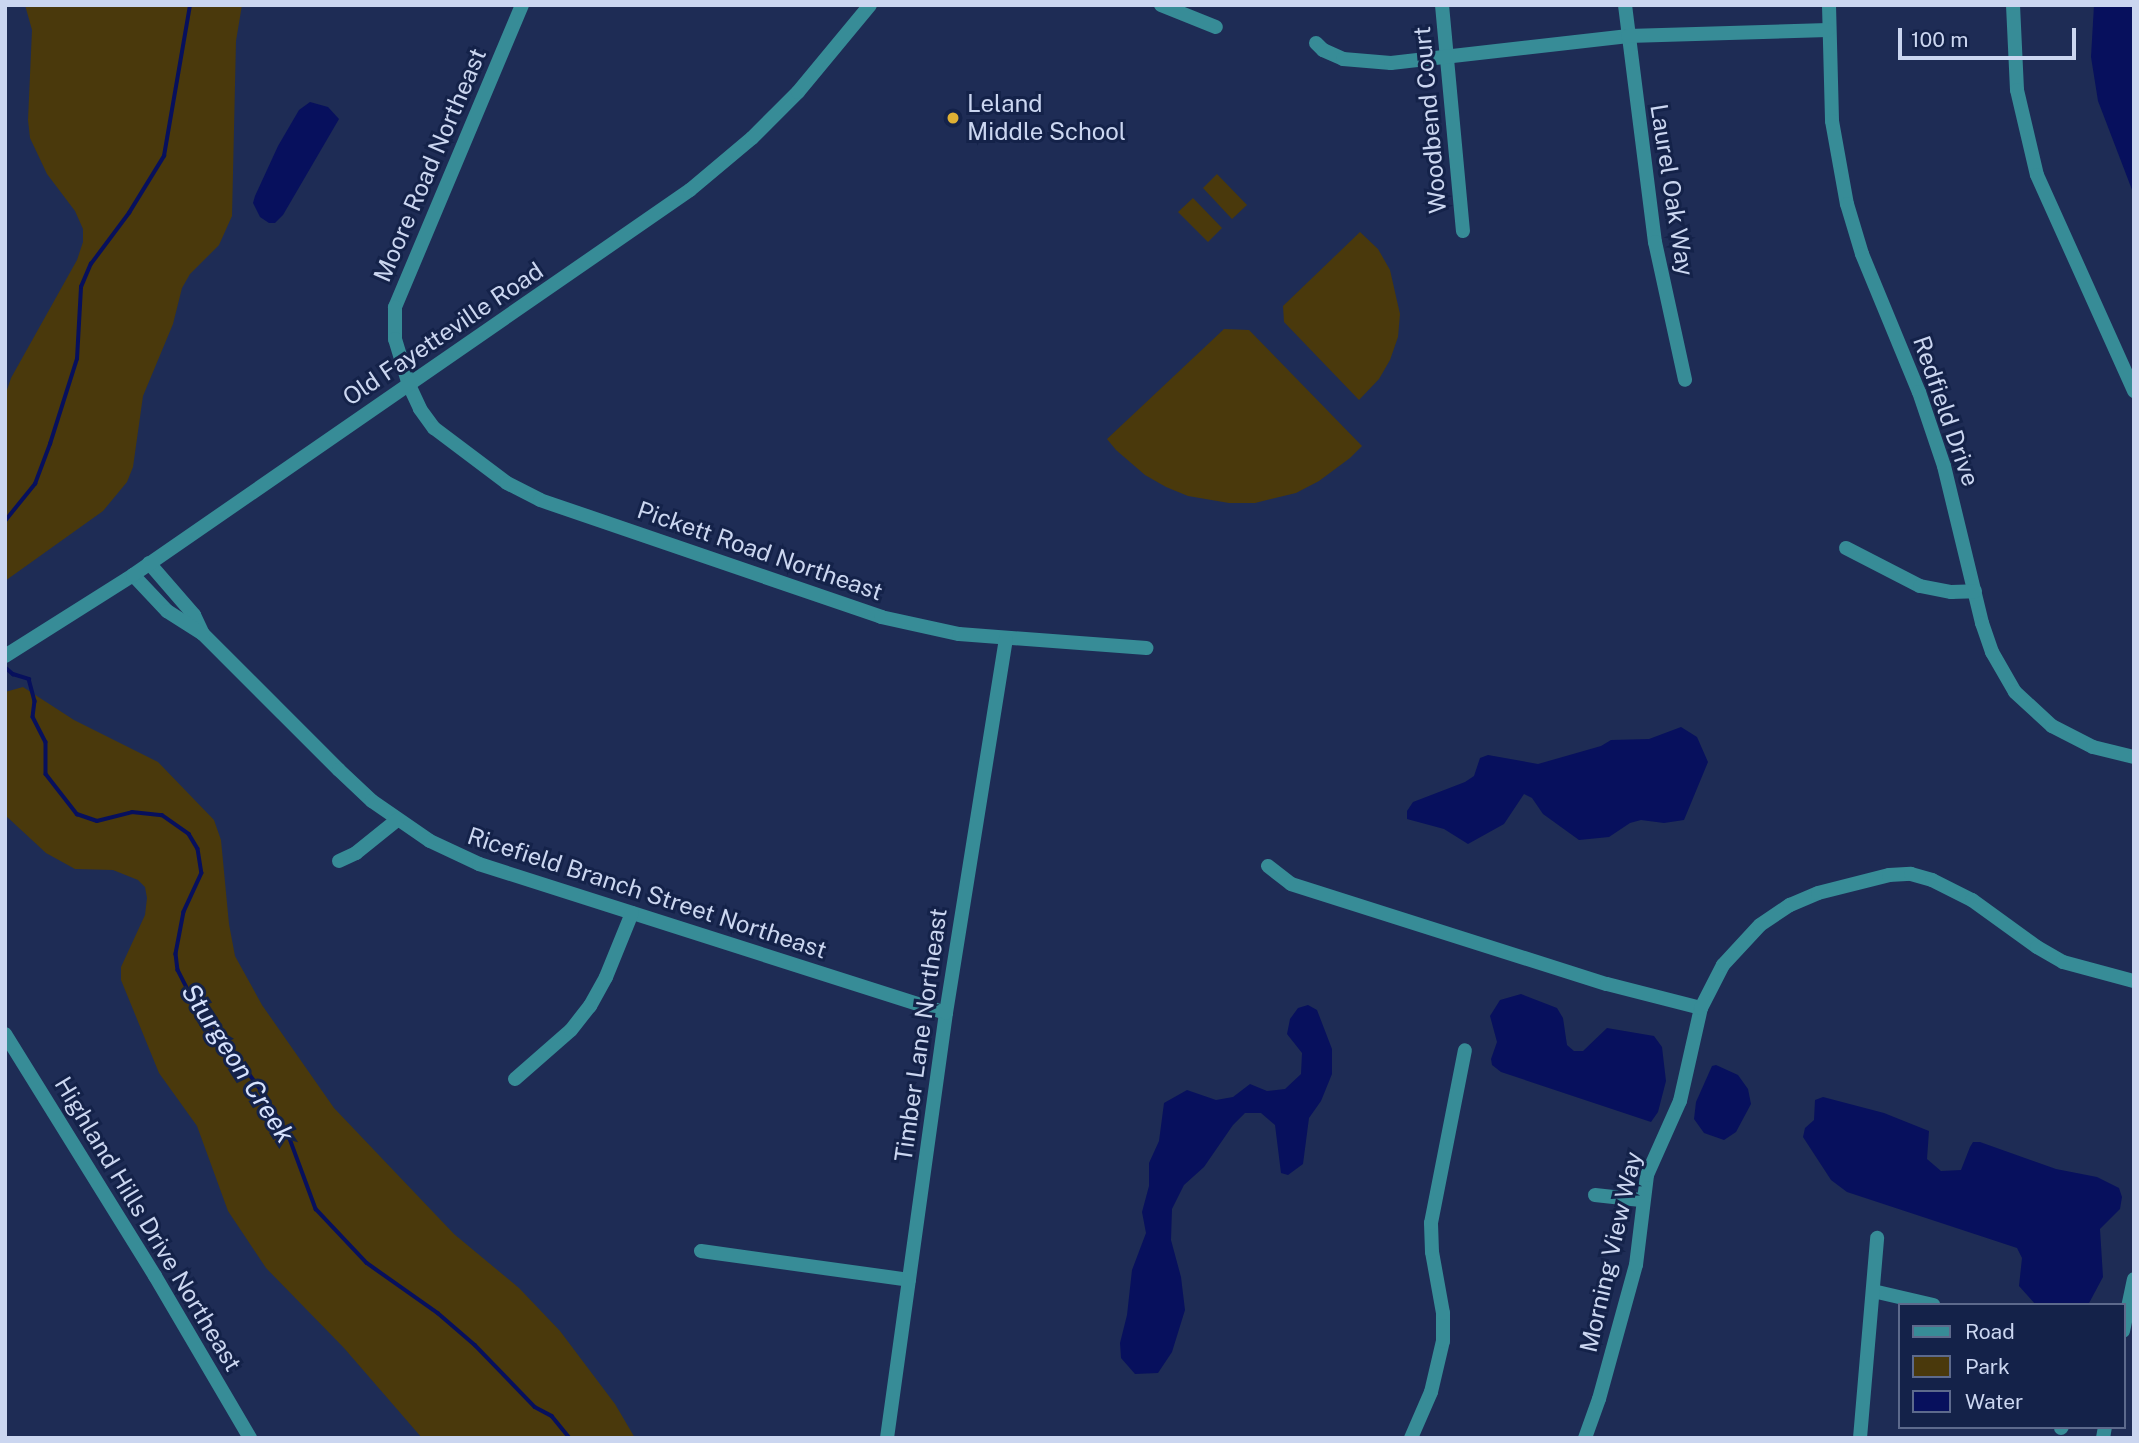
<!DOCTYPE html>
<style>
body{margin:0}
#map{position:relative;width:2139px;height:1443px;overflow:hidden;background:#1e2c55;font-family:"Public Sans",sans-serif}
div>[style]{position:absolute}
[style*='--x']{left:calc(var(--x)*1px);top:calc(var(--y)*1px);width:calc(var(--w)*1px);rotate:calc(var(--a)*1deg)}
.green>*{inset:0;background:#4a390c}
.water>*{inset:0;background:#07105d}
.stream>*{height:3.5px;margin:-1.75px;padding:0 1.75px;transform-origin:1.75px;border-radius:1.75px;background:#07105d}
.minor>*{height:14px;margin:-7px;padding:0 7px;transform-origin:7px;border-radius:7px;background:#378c97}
.tertiary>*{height:14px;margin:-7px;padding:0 7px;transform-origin:7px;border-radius:7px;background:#378c97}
.dots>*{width:19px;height:19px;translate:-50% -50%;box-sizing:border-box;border:4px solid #142249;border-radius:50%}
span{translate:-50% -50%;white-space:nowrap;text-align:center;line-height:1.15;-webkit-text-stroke:6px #142249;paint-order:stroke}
.poi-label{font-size:24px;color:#cbd6f0}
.left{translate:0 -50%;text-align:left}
.street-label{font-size:24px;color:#cbd6f0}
.water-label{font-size:26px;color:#d6e2fd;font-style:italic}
.frame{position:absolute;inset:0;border:7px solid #cbd6f0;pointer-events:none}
.legend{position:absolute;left:1898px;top:1303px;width:228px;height:126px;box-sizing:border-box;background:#142249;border:2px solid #5d6a8c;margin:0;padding:9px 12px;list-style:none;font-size:21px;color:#cbd6f0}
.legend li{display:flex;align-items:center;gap:14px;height:35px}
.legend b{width:35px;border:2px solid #5d6a8c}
.scale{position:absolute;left:1898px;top:28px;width:178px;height:32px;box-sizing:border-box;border:4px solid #cbd6f0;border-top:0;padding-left:9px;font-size:21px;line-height:24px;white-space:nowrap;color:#cbd6f0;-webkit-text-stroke:5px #142249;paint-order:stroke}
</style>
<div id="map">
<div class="green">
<i style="clip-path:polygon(25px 5px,242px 5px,236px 41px,232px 216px,219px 245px,190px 274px,182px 288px,173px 324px,143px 396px,133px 467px,127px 482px,103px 511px,5px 581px,5px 396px,11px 378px,77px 260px,83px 242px,83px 229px,75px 211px,47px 174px,30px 138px,28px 120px,32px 30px)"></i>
<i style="clip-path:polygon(1217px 174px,1247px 205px,1232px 219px,1203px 188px)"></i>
<i style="clip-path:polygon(1193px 198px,1222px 228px,1208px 242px,1178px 212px)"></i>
<i style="clip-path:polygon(1360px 232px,1378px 249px,1390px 270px,1400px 314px,1398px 337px,1390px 360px,1379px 379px,1359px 400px,1284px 322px,1283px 306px)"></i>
<i style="clip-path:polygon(1224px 329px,1249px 330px,1362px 446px,1350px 458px,1319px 481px,1296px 493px,1255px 503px,1229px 503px,1188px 496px,1166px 487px,1145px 475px,1116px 450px,1107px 439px)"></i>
<i style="clip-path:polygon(23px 687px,74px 720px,158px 762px,214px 820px,221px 840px,229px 924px,235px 956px,262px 1005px,334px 1108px,454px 1234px,519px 1288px,560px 1331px,615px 1404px,635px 1438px,422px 1438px,344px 1348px,266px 1268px,228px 1211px,197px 1126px,159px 1073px,121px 980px,121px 967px,145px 915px,147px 898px,145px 887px,138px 880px,113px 870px,75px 869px,46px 853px,5px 815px,5px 692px)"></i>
</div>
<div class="water">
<i style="clip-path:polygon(2094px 5px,2132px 5px,2134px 195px,2098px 101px,2091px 57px)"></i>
<i style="clip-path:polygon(310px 102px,328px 107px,339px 119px,283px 215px,275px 223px,269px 223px,260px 217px,253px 203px,255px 196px,278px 146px,299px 110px)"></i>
<i style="clip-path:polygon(1681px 727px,1697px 737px,1708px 762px,1684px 820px,1664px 823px,1641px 820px,1630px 823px,1609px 837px,1579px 840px,1543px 814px,1532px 798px,1524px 794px,1504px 824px,1468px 844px,1444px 829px,1407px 819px,1407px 811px,1413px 802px,1465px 782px,1474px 776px,1480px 758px,1488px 755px,1538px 764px,1601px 746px,1611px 740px,1649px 739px)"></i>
<i style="clip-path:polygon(1521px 994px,1557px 1008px,1563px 1018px,1567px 1045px,1574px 1051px,1583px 1051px,1607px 1028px,1654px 1036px,1662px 1047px,1666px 1081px,1658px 1112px,1651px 1122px,1501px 1072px,1492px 1065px,1491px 1059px,1497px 1042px,1490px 1016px,1500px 1000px)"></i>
<i style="clip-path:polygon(1308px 1005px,1317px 1010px,1332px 1049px,1332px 1074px,1321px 1101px,1309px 1118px,1303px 1164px,1288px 1175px,1281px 1173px,1275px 1125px,1261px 1113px,1245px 1113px,1233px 1125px,1204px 1167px,1184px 1185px,1172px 1209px,1171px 1240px,1181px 1277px,1185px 1310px,1172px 1352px,1158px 1373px,1135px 1374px,1121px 1358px,1120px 1343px,1127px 1315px,1132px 1270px,1146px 1233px,1142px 1212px,1149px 1186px,1149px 1163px,1159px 1141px,1164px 1103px,1187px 1090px,1216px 1100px,1233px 1097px,1250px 1084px,1267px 1091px,1285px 1089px,1301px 1074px,1302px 1053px,1287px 1034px,1290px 1019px,1298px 1008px)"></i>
<i style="clip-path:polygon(1716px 1065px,1738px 1075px,1748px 1089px,1751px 1104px,1736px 1132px,1724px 1140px,1704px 1133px,1694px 1119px,1696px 1102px,1712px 1066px)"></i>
<i style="clip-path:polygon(1823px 1097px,1884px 1113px,1929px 1131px,1927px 1159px,1941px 1171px,1961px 1170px,1970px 1147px,1973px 1142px,1980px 1142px,2056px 1169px,2097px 1177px,2119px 1188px,2122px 1197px,2120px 1209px,2100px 1229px,2103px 1277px,2088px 1305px,2036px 1305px,2019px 1286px,2022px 1258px,2017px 1248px,1847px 1192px,1831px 1180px,1803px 1137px,1805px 1128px,1814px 1120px,1815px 1100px)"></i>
</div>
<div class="stream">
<i style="--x:5;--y:521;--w:48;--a:-51"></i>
<i style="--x:35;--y:484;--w:43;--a:-69.4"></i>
<i style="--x:50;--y:444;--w:89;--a:-72.4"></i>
<i style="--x:77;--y:359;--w:72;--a:-86.8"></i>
<i style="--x:81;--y:287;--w:25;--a:-67"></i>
<i style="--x:91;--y:264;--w:64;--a:-53.3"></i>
<i style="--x:129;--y:213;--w:67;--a:-58.4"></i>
<i style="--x:164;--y:156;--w:153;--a:-80.2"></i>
<i style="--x:5;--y:667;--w:11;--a:41"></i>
<i style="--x:13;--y:674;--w:17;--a:17"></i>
<i style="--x:29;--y:679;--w:23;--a:75"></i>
<i style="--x:35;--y:701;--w:16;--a:97"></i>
<i style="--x:33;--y:717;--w:28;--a:63"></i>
<i style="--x:46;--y:742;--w:32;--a:90"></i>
<i style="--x:46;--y:774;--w:51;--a:52.2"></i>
<i style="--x:77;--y:814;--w:21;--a:19"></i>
<i style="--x:97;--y:821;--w:36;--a:-14"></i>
<i style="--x:132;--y:812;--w:30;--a:6"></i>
<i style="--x:162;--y:815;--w:33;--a:35"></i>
<i style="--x:189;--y:834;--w:17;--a:59"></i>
<i style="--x:198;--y:849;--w:24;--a:81"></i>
<i style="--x:202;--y:873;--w:43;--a:114.8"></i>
<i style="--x:184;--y:912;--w:43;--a:100.8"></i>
<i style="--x:176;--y:954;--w:16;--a:83"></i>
<i style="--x:178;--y:970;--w:59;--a:63"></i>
<i style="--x:205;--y:1023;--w:42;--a:46"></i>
<i style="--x:234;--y:1053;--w:46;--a:53.9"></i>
<i style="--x:261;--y:1090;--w:54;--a:58.7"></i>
<i style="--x:289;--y:1136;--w:78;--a:69.7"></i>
<i style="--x:316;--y:1209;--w:74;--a:46.6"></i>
<i style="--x:367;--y:1263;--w:87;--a:35.2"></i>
<i style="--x:438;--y:1313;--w:49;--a:40.9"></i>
<i style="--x:475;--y:1345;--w:86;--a:45.9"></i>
<i style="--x:535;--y:1407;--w:19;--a:28"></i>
<i style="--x:552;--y:1416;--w:28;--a:51"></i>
</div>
<div class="minor">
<i style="--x:522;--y:5;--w:328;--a:112.8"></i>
<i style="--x:395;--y:307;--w:32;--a:90"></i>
<i style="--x:395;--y:339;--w:48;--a:73.1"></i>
<i style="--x:409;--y:385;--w:26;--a:65"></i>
<i style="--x:420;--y:409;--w:24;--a:54"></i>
<i style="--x:434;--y:428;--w:91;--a:37"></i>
<i style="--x:507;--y:483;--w:37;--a:27"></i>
<i style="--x:540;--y:500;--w:361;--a:18.9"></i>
<i style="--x:881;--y:617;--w:80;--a:12.3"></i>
<i style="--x:959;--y:634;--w:188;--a:4.3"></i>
<i style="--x:1161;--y:5;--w:59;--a:21.8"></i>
<i style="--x:1442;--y:5;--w:227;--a:84.7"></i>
<i style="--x:1625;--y:5;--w:239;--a:82.8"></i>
<i style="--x:1655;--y:242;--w:141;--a:77.7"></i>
<i style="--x:1829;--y:5;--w:116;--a:88.5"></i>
<i style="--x:1832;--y:121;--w:84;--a:79.8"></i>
<i style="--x:1847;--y:204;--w:52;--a:73.3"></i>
<i style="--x:1862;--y:254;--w:149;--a:67.6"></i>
<i style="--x:1919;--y:392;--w:78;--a:71.3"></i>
<i style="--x:1944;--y:466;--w:162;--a:76.4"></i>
<i style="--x:1982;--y:623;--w:31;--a:71"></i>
<i style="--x:1992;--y:652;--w:46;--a:60.1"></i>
<i style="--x:2015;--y:692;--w:50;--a:42.6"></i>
<i style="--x:2052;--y:726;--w:46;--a:27.1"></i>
<i style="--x:2093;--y:747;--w:42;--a:13.7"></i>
<i style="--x:2013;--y:5;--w:85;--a:87.3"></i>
<i style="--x:2017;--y:90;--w:87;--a:76.8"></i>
<i style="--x:2037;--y:175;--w:237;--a:65.8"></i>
<i style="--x:1316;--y:43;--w:10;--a:45"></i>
<i style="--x:1323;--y:50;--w:22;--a:24"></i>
<i style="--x:1343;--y:59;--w:48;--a:4.8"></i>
<i style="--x:1391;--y:63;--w:239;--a:-6.5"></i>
<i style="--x:1628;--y:36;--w:200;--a:-1.7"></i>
<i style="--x:1846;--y:548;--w:83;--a:27.2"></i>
<i style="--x:1920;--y:586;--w:32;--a:11"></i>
<i style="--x:1951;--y:592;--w:24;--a:-2"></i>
<i style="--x:149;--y:563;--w:69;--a:49.1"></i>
<i style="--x:194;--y:615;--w:21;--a:65"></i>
<i style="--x:203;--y:634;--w:192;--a:45"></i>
<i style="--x:339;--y:770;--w:45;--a:43.2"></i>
<i style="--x:372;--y:801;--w:70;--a:34.6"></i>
<i style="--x:430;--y:841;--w:54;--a:25.1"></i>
<i style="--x:479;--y:864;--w:490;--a:17.7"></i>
<i style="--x:133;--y:575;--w:50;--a:46.6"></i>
<i style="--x:167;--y:611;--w:43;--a:32.6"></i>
<i style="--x:339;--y:861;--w:19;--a:-25"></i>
<i style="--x:356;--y:853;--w:53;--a:-38.8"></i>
<i style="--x:1268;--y:866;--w:29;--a:38"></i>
<i style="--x:1291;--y:884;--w:331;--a:17.6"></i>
<i style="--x:1607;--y:984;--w:97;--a:14.3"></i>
<i style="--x:5;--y:1034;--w:285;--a:58.2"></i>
<i style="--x:155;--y:1276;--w:188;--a:59.6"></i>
<i style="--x:515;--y:1079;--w:74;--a:-41.2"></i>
<i style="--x:571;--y:1030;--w:31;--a:-52"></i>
<i style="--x:590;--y:1006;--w:33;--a:-61"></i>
<i style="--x:606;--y:977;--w:69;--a:-67.9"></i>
<i style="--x:1595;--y:1195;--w:46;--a:6.2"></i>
<i style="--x:701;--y:1251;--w:210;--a:7.9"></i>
<i style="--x:1873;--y:1291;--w:62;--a:13.1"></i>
<i style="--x:2061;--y:1428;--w:1;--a:-45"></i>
<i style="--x:887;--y:1438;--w:429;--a:-82.1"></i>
<i style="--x:946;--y:1013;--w:379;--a:-80.9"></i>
<i style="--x:1411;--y:1438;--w:50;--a:-66.5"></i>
<i style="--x:1431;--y:1392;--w:52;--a:-76.8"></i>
<i style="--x:1443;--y:1341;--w:28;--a:-90"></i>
<i style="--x:1443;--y:1313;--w:62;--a:-100.2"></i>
<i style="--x:1432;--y:1252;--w:29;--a:-92"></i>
<i style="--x:1431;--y:1223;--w:176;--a:-78.9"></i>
<i style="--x:1585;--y:1438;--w:41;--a:-70.3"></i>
<i style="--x:1599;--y:1399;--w:139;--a:-74.6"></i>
<i style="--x:1636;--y:1265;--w:91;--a:-83"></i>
<i style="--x:1647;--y:1175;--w:81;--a:-66"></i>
<i style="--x:1680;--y:1101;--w:95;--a:-77.3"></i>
<i style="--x:1701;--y:1008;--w:48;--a:-62.9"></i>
<i style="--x:1723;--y:965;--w:54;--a:-47.2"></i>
<i style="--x:1760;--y:925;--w:36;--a:-34"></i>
<i style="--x:1790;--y:905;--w:30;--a:-23"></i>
<i style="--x:1818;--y:893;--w:73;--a:-14.2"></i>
<i style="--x:1889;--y:875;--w:22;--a:-3"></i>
<i style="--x:1911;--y:874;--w:22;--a:16"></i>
<i style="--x:1932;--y:880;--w:45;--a:26.6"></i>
<i style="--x:1972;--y:900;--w:80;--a:35.9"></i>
<i style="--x:2037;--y:947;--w:30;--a:30"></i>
<i style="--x:2063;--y:962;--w:73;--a:15"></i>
<i style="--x:1860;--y:1438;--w:201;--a:-85.1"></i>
</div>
<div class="tertiary">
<i style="--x:5;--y:656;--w:151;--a:-32.3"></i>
<i style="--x:133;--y:575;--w:677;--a:-34.65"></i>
<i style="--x:690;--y:190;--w:81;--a:-40"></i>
<i style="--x:752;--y:138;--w:65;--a:-45"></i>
<i style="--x:798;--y:92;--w:113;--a:-50.4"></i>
<i style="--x:2123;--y:1331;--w:53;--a:-78.1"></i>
<i style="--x:2103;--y:1438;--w:11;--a:-80"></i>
</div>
<div class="dots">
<i style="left:953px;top:118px;background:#dfb034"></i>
</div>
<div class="poi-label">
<span class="left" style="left:967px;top:118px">Leland<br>Middle School</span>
</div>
<div class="street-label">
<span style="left:1430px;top:120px;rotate:-95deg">Woodbend Court</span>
<span style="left:430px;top:165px;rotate:-67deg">Moore Road Northeast</span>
<span style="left:1672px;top:190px;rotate:81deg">Laurel Oak Way</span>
<span style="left:443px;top:334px;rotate:-34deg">Old Fayetteville Road</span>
<span style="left:1946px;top:411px;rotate:71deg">Redfield Drive</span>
<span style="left:760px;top:551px;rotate:19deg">Pickett Road Northeast</span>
<span style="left:647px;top:893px;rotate:18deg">Ricefield Branch Street Northeast</span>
<span style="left:921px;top:1035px;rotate:-82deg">Timber Lane Northeast</span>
<span style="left:148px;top:1224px;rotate:59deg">Highland Hills Drive Northeast</span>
<span style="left:1611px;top:1252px;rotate:-77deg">Morning View Way</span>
</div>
<div class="water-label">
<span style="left:238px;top:1063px;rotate:57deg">Sturgeon Creek</span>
</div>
<div class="frame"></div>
<ul class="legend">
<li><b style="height:9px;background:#378c97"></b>Road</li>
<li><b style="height:19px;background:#4a390c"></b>Park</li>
<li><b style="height:19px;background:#07105d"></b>Water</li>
</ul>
<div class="scale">100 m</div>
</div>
